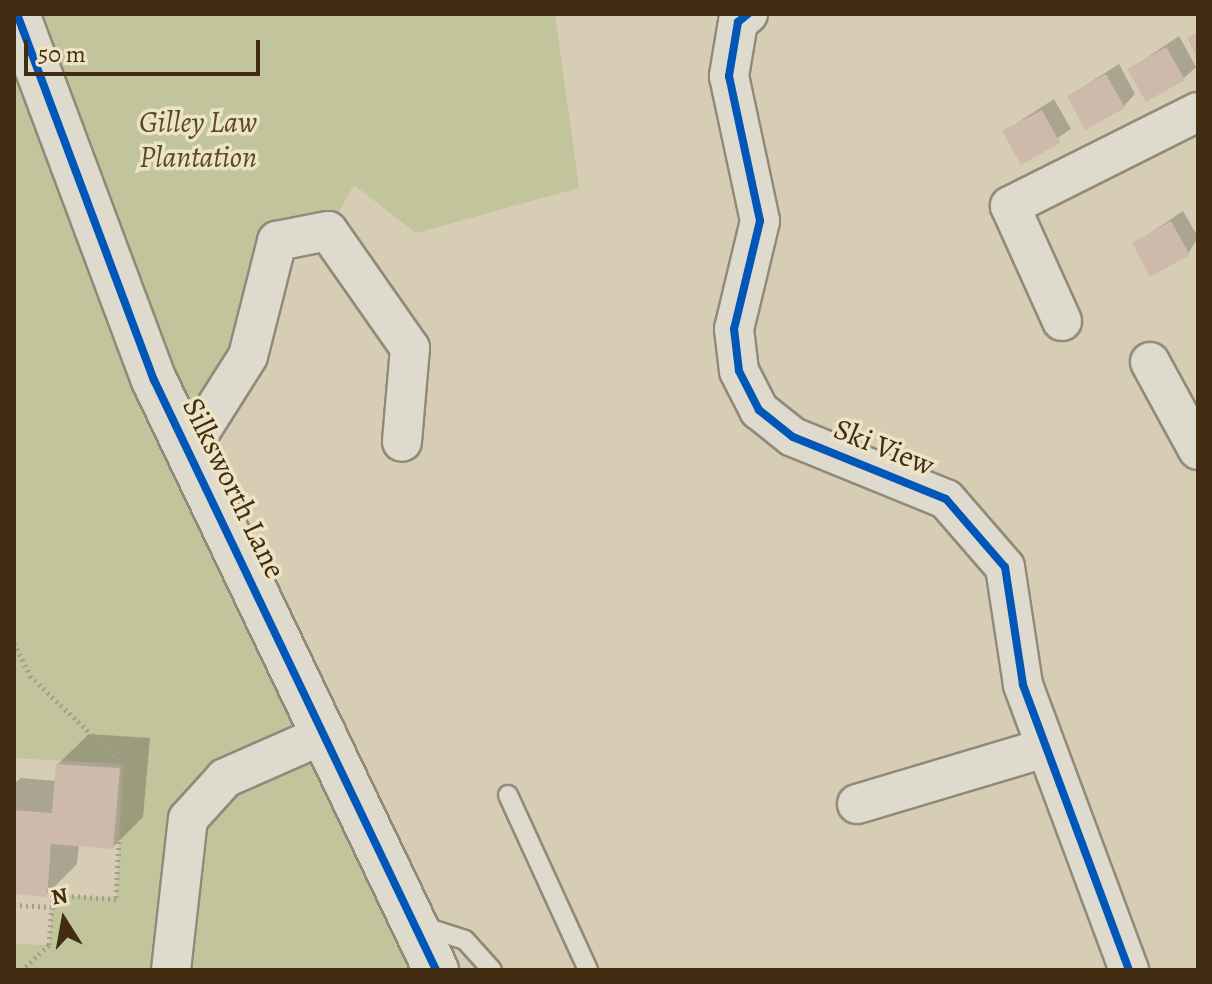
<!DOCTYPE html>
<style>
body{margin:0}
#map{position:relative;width:1212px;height:984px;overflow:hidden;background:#d6cdb4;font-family:Alegreya,serif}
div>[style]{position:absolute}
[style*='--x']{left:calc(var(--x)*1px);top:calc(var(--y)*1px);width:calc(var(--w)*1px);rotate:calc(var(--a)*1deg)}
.green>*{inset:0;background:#c2c49c}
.shadow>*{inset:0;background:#0003}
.building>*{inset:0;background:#cdbaab}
.path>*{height:5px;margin-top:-2.5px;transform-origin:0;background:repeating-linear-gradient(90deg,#a49d91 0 2px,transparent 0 6px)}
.roads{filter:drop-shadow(2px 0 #918a79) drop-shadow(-2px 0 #918a79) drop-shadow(0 2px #918a79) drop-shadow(0 -2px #918a79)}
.lane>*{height:18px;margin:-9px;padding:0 9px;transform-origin:9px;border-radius:9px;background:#dedace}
.street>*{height:38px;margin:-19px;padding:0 19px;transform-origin:19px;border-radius:19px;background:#dedace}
.secondary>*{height:44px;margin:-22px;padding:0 22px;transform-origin:22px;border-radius:22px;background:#dedace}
.cycleway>*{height:8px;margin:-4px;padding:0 4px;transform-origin:4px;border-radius:4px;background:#0057b8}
span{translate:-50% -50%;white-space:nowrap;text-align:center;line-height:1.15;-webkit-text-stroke:7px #ede3c5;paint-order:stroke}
.park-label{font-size:30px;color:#584a2a;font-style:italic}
.street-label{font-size:30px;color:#422d12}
.frame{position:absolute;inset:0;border:16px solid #422d12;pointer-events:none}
.north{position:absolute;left:24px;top:880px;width:80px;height:80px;-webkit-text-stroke:6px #ede3c5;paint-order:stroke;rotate:349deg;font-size:22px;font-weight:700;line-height:32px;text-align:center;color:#422d12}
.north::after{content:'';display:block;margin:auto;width:28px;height:36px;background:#422d12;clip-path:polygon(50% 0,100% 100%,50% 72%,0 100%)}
.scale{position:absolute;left:24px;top:40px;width:236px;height:36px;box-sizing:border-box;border:4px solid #422d12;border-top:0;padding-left:10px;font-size:24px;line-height:28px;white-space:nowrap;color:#422d12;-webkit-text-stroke:6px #ede3c5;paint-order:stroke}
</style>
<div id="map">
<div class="green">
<i style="clip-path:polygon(14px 14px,555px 14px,579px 188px,416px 233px,354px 185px,328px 231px,277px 241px,189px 451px,436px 970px,14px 970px,14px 944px,49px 945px,53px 895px,116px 898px,123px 764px,14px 758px)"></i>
</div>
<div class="shadow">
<i style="clip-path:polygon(1179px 36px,1196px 67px,1184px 78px,1130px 69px)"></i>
<i style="clip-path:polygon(1119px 64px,1135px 94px,1124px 106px,1069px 96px)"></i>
<i style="clip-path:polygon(1054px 99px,1071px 129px,1022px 162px,1005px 131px)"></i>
<i style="clip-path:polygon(1183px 211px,1198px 237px,1188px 254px,1134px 244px)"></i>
<i style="clip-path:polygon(89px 734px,150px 738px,143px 817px,113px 847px,79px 845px,77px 864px,46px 895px,14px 892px,14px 784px,21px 778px,57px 781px,58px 764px)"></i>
</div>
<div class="building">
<i style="clip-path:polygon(1198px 32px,1198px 59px,1187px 38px)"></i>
<i style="clip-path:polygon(1166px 47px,1185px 80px,1146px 102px,1127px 69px)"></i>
<i style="clip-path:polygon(1106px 74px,1125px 108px,1085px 130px,1067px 96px)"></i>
<i style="clip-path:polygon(1042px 110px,1060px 143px,1021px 165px,1002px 131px)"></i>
<i style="clip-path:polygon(1171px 221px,1190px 255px,1150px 277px,1132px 243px)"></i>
<i style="clip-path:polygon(56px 764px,120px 768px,113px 849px,51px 844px,47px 897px,14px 894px,14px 810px,52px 813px)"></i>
</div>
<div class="path">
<i style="--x:14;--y:643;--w:37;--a:64"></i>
<i style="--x:30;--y:676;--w:128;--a:43.4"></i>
<i style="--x:123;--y:764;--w:135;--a:93"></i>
<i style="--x:116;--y:899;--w:63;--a:-176.4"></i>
<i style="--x:53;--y:895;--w:50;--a:94.6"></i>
<i style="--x:49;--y:945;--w:37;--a:137"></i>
<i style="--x:14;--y:905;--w:38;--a:3"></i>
</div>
<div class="roads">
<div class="lane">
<i style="--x:508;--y:795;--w:192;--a:65.4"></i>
<i style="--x:419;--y:925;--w:48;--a:18.1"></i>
<i style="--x:465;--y:940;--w:40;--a:48"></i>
</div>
<div class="street">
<i style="--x:748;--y:14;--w:13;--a:141"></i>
<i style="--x:738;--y:22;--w:55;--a:99.5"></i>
<i style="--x:729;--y:76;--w:148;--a:77.9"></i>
<i style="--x:760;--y:221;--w:111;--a:103.5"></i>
<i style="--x:734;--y:329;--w:42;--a:83.2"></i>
<i style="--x:739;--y:371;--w:44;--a:62.9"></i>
<i style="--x:759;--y:410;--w:43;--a:38.5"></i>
<i style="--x:793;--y:437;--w:165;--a:22.1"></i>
<i style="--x:946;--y:499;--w:90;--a:49.1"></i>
<i style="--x:1005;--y:567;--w:119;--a:81.3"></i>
<i style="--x:1023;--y:685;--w:304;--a:69.6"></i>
<i style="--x:1062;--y:321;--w:126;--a:-114.3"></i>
<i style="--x:1010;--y:206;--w:210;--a:-26.6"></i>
<i style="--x:1150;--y:362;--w:100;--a:61.4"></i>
<i style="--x:188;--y:451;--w:112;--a:-57.7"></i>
<i style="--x:248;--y:356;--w:119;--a:-75.8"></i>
<i style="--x:277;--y:241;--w:52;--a:-11.1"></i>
<i style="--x:328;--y:231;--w:143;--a:55"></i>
<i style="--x:410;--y:348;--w:94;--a:94.9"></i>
<i style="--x:857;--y:804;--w:196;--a:-16.6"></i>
<i style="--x:171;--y:970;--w:152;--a:-83.6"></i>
<i style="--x:188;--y:819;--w:55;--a:-47.9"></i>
<i style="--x:225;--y:778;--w:111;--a:-23.8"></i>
</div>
<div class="secondary">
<i style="--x:17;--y:14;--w:391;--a:69.5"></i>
<i style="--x:154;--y:380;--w:654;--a:64.45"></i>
</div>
</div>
<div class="cycleway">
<i style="--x:17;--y:14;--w:391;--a:69.5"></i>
<i style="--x:154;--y:380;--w:654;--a:64.45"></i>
<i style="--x:748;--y:14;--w:13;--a:141"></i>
<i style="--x:738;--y:22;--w:55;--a:99.5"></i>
<i style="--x:729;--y:76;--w:148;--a:77.9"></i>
<i style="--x:760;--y:221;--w:111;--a:103.5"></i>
<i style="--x:734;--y:329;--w:42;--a:83.2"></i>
<i style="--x:739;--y:371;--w:44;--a:62.9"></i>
<i style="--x:759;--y:410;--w:43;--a:38.5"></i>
<i style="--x:793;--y:437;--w:165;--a:22.1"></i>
<i style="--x:946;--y:499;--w:90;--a:49.1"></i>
<i style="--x:1005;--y:567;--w:119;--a:81.3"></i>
<i style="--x:1023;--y:685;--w:304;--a:69.6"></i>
</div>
<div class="park-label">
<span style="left:198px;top:139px">Gilley Law<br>Plantation</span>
</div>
<div class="street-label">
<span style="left:884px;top:447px;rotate:22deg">Ski View</span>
<span style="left:234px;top:488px;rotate:64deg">Silksworth Lane</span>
</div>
<div class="frame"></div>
<div class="north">N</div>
<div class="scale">50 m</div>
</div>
